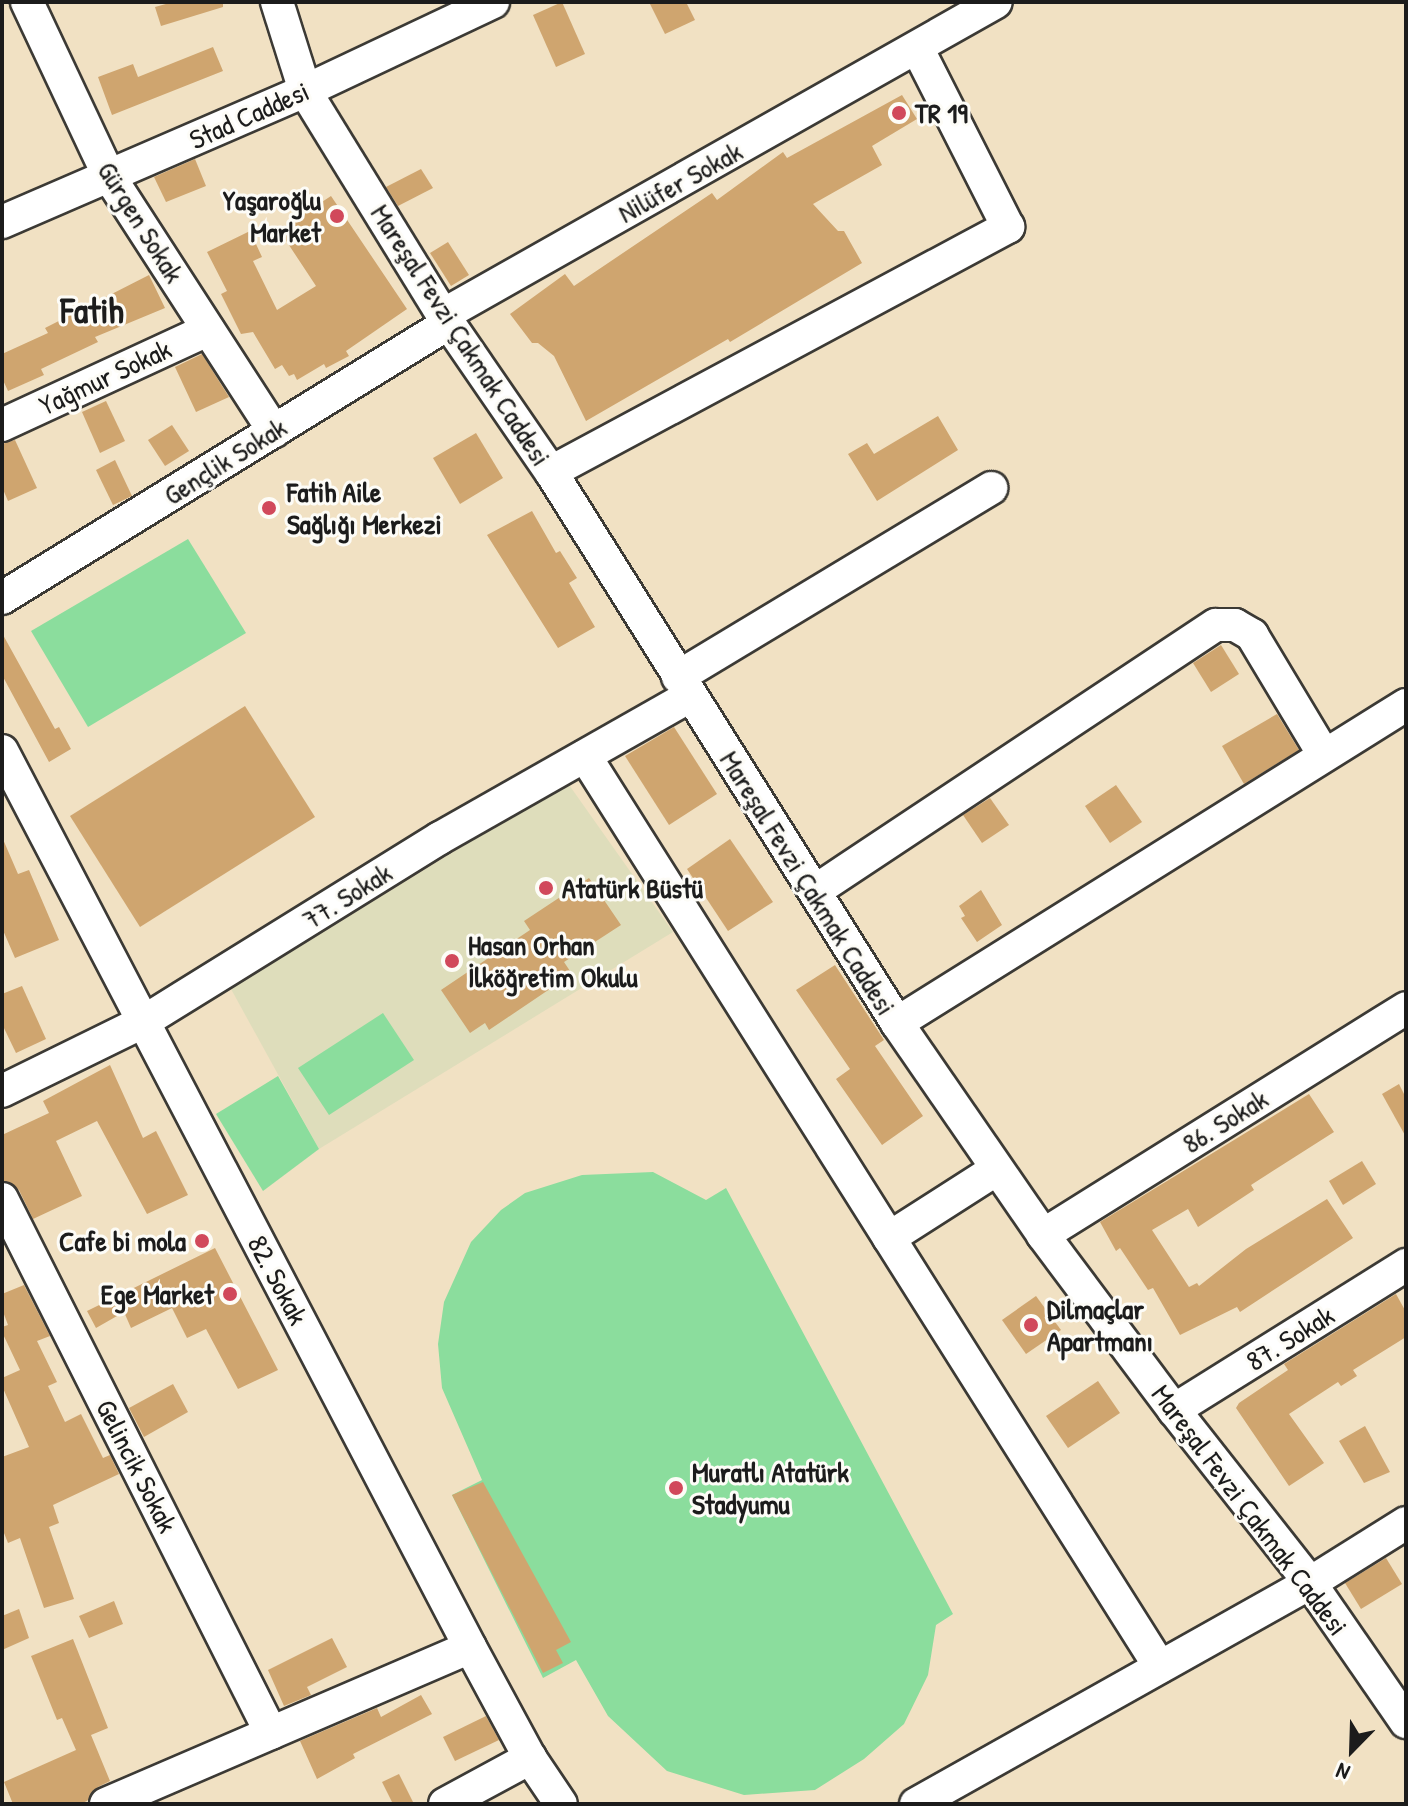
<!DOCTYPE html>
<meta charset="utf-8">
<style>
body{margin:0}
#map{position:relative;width:1408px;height:1806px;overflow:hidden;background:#f1e1c3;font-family:"Patrick Hand",sans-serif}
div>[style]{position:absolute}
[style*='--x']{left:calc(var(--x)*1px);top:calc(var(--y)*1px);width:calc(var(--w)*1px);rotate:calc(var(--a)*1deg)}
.built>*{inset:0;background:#deddbb}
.green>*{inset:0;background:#8bdd9d}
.building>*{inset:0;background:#cfa56f}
.roads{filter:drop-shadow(2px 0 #3c3a35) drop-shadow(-2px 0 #3c3a35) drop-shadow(0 2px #3c3a35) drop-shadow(0 -2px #3c3a35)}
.minor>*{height:32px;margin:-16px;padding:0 16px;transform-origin:16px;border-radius:16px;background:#fff}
.dots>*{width:22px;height:22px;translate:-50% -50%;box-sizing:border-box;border:4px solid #fdfcf7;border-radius:50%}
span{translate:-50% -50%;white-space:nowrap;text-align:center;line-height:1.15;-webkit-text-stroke:6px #fdfcf7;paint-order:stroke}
.poi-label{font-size:28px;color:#1c1c1c;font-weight:700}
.left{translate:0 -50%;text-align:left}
.right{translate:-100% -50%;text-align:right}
.street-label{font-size:28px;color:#1c1c1c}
.district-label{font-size:36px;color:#1c1c1c;font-weight:700}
.frame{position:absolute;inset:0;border:4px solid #1c1c1c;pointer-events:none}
.north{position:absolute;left:1312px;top:1710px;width:80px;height:80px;-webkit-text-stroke:6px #fdfcf7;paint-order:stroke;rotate:203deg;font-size:22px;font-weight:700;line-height:32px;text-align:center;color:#1c1c1c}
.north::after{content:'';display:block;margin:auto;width:28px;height:36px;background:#1c1c1c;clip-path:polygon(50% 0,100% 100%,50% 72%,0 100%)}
</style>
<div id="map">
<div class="built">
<i style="clip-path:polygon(567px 782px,673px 932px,319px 1149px,231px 989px)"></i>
</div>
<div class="green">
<i style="clip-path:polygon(188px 539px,246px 633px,88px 727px,31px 631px)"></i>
<i style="clip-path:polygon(383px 1013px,414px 1060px,329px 1115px,298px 1068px)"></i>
<i style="clip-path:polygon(278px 1076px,319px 1149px,263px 1191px,216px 1114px)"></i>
<i style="clip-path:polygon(653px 1172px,706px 1200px,726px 1188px,953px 1614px,936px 1625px,928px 1675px,904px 1724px,864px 1759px,815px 1790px,744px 1795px,667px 1771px,608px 1716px,576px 1660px,543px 1678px,452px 1495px,482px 1480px,442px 1388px,438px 1344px,444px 1302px,471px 1242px,501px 1210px,525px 1193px,582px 1175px)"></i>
</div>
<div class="building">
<i style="clip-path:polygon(173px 2px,223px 2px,223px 7px,161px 26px,155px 7px)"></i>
<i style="clip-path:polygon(562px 2px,585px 54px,556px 67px,533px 15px)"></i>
<i style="clip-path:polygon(649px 2px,686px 2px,695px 20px,665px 34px)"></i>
<i style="clip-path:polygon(213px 47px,223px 71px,112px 115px,98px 77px,133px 64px,138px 77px)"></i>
<i style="clip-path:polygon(902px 95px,917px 119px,872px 146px,882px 165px,813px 204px,838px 231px,844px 231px,862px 263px,730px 342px,728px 339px,586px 421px,554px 356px,538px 343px,532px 343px,510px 314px,565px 274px,574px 286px,712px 193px,717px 200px,783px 152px,787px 158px)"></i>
<i style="clip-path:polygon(195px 159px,206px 186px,166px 202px,154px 177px)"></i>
<i style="clip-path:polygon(421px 169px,433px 188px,398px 206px,386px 187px)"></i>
<i style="clip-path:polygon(331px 196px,407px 309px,346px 351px,349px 356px,326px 368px,324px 364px,297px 380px,294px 374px,289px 376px,282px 365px,275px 369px,253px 332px,241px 334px,221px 294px,227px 291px,207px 252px,250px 231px,262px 257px,253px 261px,277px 310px,316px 286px,279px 230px)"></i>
<i style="clip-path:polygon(448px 242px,469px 275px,451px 286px,430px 253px)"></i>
<i style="clip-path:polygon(149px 275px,165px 308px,95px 337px,98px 342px,41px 369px,44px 375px,8px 391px,2px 378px,2px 354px,48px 333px,45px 328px)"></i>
<i style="clip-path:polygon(202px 354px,229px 397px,196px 412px,175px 367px)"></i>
<i style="clip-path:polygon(106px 401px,125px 441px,100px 453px,82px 412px)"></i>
<i style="clip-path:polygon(938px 416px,958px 450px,877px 501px,848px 454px,867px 443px,874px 454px)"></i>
<i style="clip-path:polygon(172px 425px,189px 451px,165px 466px,148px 440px)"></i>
<i style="clip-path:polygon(476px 433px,503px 478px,460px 504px,433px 458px)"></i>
<i style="clip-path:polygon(15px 440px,37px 488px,8px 501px,2px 487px,2px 444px)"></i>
<i style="clip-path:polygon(115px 460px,132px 496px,113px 505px,96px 470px)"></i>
<i style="clip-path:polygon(532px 511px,556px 553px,560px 551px,577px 578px,569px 583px,595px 627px,558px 648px,487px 535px)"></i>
<i style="clip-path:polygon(2px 633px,55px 729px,59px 727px,71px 749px,49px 762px,2px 675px)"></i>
<i style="clip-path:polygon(1221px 645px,1239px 674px,1211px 692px,1193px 663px)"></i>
<i style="clip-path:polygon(245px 706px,315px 817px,140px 927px,70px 816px)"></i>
<i style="clip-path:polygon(1277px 714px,1299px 750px,1244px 784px,1222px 746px)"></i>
<i style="clip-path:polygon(674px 727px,717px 794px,669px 825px,625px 756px)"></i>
<i style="clip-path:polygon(1116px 785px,1142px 822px,1110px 843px,1085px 806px)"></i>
<i style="clip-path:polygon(990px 798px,1009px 825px,982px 843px,963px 815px)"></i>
<i style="clip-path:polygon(2px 837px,18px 874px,29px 870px,59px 940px,15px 958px,2px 928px)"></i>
<i style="clip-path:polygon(730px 839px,773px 902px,728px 931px,687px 869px)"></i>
<i style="clip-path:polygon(589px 878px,621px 925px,564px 962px,572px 974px,489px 1030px,485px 1023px,470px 1033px,441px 990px,530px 930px,524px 921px)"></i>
<i style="clip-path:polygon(981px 890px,1002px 925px,977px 942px,961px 918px,965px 916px,959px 906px)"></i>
<i style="clip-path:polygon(835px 965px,884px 1040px,875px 1046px,923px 1116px,882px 1145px,836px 1079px,850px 1069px,796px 990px)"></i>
<i style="clip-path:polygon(22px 986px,46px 1039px,16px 1053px,2px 1024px,2px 994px)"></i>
<i style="clip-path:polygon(110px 1065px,143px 1138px,156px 1131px,188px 1195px,147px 1214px,97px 1121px,56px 1141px,82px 1196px,33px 1219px,19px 1190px,2px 1180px,2px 1135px,49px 1113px,43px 1101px)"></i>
<i style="clip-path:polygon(1399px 1084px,1406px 1098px,1406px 1137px,1382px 1094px)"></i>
<i style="clip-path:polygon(1309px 1094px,1334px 1132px,1251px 1185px,1254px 1190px,1198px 1227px,1188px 1209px,1152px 1230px,1189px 1287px,1197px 1283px,1199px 1286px,1246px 1249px,1327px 1199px,1353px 1238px,1240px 1312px,1237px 1307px,1180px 1335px,1153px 1288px,1148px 1290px,1120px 1248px,1116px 1251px,1100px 1222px)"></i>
<i style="clip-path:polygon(1362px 1161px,1376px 1184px,1343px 1205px,1329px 1181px)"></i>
<i style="clip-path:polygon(215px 1248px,278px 1370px,238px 1389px,206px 1329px,187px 1338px,172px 1308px,131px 1328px,124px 1312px,96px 1328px,87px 1311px)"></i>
<i style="clip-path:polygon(24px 1285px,50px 1336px,37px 1341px,57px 1382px,48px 1386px,65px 1422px,81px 1414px,103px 1458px,110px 1455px,119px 1474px,53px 1505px,59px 1523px,49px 1527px,74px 1599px,44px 1608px,20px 1538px,8px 1543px,2px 1528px,2px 1457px,29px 1447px,2px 1386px,2px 1378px,20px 1370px,2px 1332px,2px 1327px,8px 1325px,2px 1309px,2px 1294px)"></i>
<i style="clip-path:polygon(1396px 1294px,1406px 1312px,1406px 1337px,1353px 1370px,1357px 1376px,1341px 1386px,1338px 1382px,1289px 1414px,1324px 1463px,1289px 1486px,1236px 1408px,1239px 1403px,1288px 1370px,1284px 1364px)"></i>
<i style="clip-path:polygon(1036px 1296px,1061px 1330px,1026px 1354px,1002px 1320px)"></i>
<i style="clip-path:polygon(1098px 1381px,1120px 1413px,1068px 1448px,1046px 1416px)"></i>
<i style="clip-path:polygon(173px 1384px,188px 1412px,144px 1437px,129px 1408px)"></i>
<i style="clip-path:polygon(1365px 1426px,1390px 1472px,1364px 1483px,1339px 1441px)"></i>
<i style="clip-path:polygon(483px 1482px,571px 1642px,556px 1650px,563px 1663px,543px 1673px,452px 1495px)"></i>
<i style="clip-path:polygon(1386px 1558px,1402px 1584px,1361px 1609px,1345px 1583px)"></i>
<i style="clip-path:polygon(114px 1601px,123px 1624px,89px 1638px,79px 1616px)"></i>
<i style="clip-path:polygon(19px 1609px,29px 1638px,2px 1650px,2px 1616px)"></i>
<i style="clip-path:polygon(332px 1638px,347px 1667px,307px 1687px,311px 1695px,284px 1706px,268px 1670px)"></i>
<i style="clip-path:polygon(73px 1639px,108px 1728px,91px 1735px,110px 1781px,98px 1787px,87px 1801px,80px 1804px,13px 1804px,4px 1782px,76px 1750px,62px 1718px,57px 1720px,31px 1656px)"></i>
<i style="clip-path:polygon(421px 1695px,432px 1714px,353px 1754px,355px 1758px,317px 1779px,300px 1741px,377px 1708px,381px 1717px)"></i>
<i style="clip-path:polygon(486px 1716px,499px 1740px,455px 1761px,443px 1737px)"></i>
<i style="clip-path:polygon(399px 1774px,414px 1804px,393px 1804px,382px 1782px)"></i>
</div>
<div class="roads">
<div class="minor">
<i style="--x:27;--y:2;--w:192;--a:64.8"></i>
<i style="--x:109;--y:176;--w:304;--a:57.1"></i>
<i style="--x:277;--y:2;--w:93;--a:72.5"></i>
<i style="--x:305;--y:91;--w:263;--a:58.4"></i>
<i style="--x:443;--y:315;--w:191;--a:55.5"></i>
<i style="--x:551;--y:472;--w:651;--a:57.87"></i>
<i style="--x:897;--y:1023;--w:257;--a:55.4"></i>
<i style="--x:1043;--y:1235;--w:219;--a:53.2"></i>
<i style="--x:1174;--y:1410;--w:220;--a:51.8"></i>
<i style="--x:1310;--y:1583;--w:169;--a:55.4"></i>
<i style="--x:2;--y:222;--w:330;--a:-23.4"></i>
<i style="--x:305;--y:91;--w:208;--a:-25.3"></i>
<i style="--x:443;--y:315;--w:635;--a:-29.51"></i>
<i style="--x:2;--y:425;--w:227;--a:-24.8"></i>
<i style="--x:551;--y:472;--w:519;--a:-28.2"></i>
<i style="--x:1008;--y:227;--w:201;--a:-116.9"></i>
<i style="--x:2;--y:598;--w:525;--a:-31.6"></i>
<i style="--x:678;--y:677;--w:366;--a:-31.1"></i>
<i style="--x:2;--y:751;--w:1011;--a:62.42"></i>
<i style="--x:470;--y:1647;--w:126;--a:61.6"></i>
<i style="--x:530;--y:1758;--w:55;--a:56"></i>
<i style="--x:585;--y:756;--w:1077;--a:57.74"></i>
<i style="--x:815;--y:891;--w:481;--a:-33.6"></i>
<i style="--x:1216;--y:625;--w:19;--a:0"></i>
<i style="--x:1235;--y:625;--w:20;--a:30"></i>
<i style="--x:1252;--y:635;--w:140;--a:59"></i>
<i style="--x:897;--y:1023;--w:600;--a:-32"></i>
<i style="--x:2;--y:1091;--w:157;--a:-26.1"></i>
<i style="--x:143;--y:1022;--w:349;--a:-31.8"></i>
<i style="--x:440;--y:838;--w:288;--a:-29.6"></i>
<i style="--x:2;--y:1199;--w:598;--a:63.26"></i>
<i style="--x:1043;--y:1235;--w:428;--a:-32"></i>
<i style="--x:889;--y:1238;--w:128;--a:-32.6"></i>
<i style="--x:1174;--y:1410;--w:274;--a:-32"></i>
<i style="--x:106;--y:1804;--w:396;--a:-23.3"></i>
<i style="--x:445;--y:1804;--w:97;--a:-28.4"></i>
<i style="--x:916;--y:1804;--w:452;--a:-29.3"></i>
<i style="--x:1310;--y:1583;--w:113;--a:-32"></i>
</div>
</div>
<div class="dots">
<i style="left:899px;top:113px;background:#d1495b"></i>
<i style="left:337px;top:216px;background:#d1495b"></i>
<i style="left:269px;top:508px;background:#d1495b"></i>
<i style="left:546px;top:888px;background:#d1495b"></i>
<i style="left:452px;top:961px;background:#d1495b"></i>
<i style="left:202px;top:1241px;background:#d1495b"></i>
<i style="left:230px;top:1294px;background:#d1495b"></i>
<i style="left:1031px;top:1325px;background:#d1495b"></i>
<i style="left:676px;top:1488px;background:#d1495b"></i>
</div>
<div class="poi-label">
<span class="left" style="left:915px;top:113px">TR 19</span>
<span class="right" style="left:321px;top:216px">Yaşaroğlu<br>Market</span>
<span class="left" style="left:287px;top:508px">Fatih Aile<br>Sağlığı Merkezi</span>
<span class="left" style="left:562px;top:888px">Atatürk Büstü</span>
<span class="left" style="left:468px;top:961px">Hasan Orhan<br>İlköğretim Okulu</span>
<span class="right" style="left:186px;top:1241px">Cafe bi mola</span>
<span class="right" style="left:214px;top:1294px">Ege Market</span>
<span class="left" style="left:1047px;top:1325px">Dilmaçlar<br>Apartmanı</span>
<span class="left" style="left:692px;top:1488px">Muratlı Atatürk<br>Stadyumu</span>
</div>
<div class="street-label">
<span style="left:249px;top:115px;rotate:-24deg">Stad Caddesi</span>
<span style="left:680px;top:182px;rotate:-29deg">Nilüfer Sokak</span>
<span style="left:141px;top:222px;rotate:58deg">Gürgen Sokak</span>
<span style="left:461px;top:335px;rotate:57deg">Mareşal Fevzi Çakmak Caddesi</span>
<span style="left:105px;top:377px;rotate:-25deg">Yağmur Sokak</span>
<span style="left:225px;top:461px;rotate:-32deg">Gençlik Sokak</span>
<span style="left:808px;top:883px;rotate:58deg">Mareşal Fevzi Çakmak Caddesi</span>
<span style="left:347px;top:896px;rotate:-32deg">77. Sokak</span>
<span style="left:1225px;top:1121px;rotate:-32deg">86. Sokak</span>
<span style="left:278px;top:1280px;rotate:62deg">82. Sokak</span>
<span style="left:1290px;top:1338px;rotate:-32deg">87. Sokak</span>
<span style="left:137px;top:1466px;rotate:63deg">Gelincik Sokak</span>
<span style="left:1250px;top:1510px;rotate:53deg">Mareşal Fevzi Çakmak Caddesi</span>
</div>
<div class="district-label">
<span style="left:92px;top:310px">Fatih</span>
</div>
<div class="frame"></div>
<div class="north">N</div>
</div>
